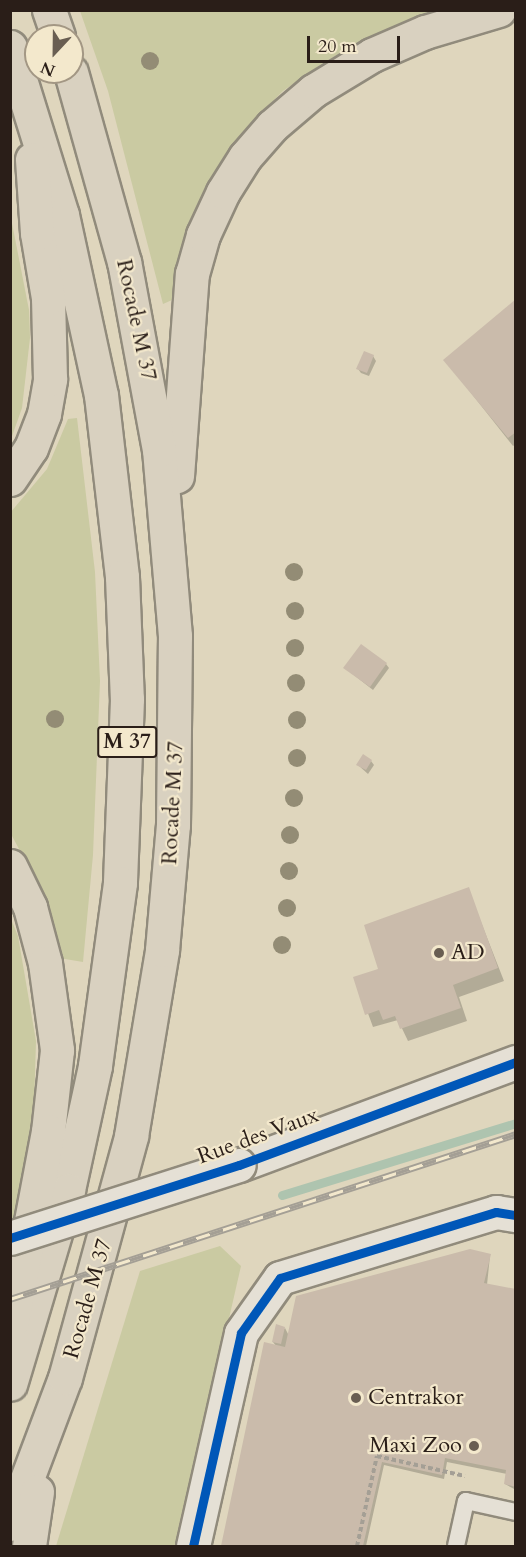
<!DOCTYPE html>
<style>
body{margin:0}
#map{position:relative;width:526px;height:1557px;overflow:hidden;background:#dfd6bd;font-family:Cardo,serif}
div>[style]{position:absolute}
[style*='--x']{left:calc(var(--x)*1px);top:calc(var(--y)*1px);width:calc(var(--w)*1px);rotate:calc(var(--a)*1deg)}
.green>*{inset:0;background:#cacaa2}
.shadow>*{inset:0;background:#0003}
.stream>*{height:9px;margin:-4.5px;padding:0 4.5px;transform-origin:4.5px;border-radius:4.5px;background:#aec4af}
.building>*{inset:0;background:#cabbab}
.path>*{height:4px;margin-top:-2px;transform-origin:0;background:repeating-linear-gradient(90deg,#a49f95 0 4.5px,transparent 0 7.5px)}
.roads{filter:drop-shadow(2px 0 #918b7c) drop-shadow(-2px 0 #918b7c) drop-shadow(0 2px #918b7c) drop-shadow(0 -2px #918b7c)}
.service>*{height:16px;margin:-8px;padding:0 8px;transform-origin:8px;border-radius:8px;background:#e5e0d5}
.minor>*{height:33px;margin:-16.5px;padding:0 16.5px;transform-origin:16.5px;border-radius:16.5px;background:#e5e0d5}
.tertiary>*{height:33px;margin:-16.5px;padding:0 16.5px;transform-origin:16.5px;border-radius:16.5px;background:#e5e0d5}
.trunk>*{height:33px;margin:-16.5px;padding:0 16.5px;transform-origin:16.5px;border-radius:16.5px;background:#d9d1c0}
.rail>*{height:7px;margin-top:-3.5px;transform-origin:0;background:repeating-linear-gradient(90deg,#f3e8cc 0 14px,#a49f95 0 28px);box-sizing:border-box;border-block:2px solid #a49f95}
.bridges{filter:drop-shadow(2px 0 #918b7c) drop-shadow(-2px 0 #918b7c) drop-shadow(0 2px #918b7c) drop-shadow(0 -2px #918b7c)}
.tertiary-bridge>*{height:33px;margin:-16.5px;padding:0 16.5px;transform-origin:16.5px;border-radius:16.5px;background:#e5e0d5}
.cycleway>*{height:9px;margin:-4.5px;padding:0 4.5px;transform-origin:4.5px;border-radius:4.5px;background:#0057b8}
.trees>*{width:18px;height:18px;margin:-9px;border-radius:50%;background:#938c75}
.dots>*{width:16px;height:16px;translate:-50% -50%;box-sizing:border-box;border:3px solid #f3e8cc;border-radius:50%}
span{translate:-50% -50%;white-space:nowrap;text-align:center;line-height:1.15;-webkit-text-stroke:4.5px #f3e8cc;paint-order:stroke}
.shield-label span{padding:2px 4px;background:#f3e8cc;border:2px solid;border-radius:4px;-webkit-text-stroke-width:0}
.shield-label{font-size:21px;color:#2a1e18;font-weight:700}
.street-label{font-size:22px;color:#2a1e18}
.poi-label{font-size:22px;color:#2a1e18}
.left{translate:0 -50%;text-align:left}
.right{translate:-100% -50%;text-align:right}
.frame{position:absolute;inset:0;border:12px solid #2a1e18;pointer-events:none}
.north{position:absolute;left:24px;top:24px;width:60px;height:60px;box-sizing:border-box;background:#f3e8cc;border:2px solid #a39784;border-radius:50%;rotate:202deg;font-size:16px;font-weight:700;line-height:24px;text-align:center;color:#2a1e18}
.north::after{content:'';display:block;margin:auto;width:21px;height:27px;background:#695e52;clip-path:polygon(50% 0,100% 100%,50% 72%,0 100%)}
.scale{position:absolute;left:307px;top:36px;width:93px;height:27px;box-sizing:border-box;border:3px solid #2a1e18;border-top:0;padding-left:8px;font-size:18px;line-height:21px;white-space:nowrap;color:#2a1e18;-webkit-text-stroke:4px #f3e8cc;paint-order:stroke}
</style>
<div id="map">
<div class="green">
<i style="clip-path:polygon(80px 11px,438px 11px,357px 43px,320px 65px,283px 91px,251px 123px,206px 189px,180px 256px,172px 300px,163px 304px,108px 91px)"></i>
<i style="clip-path:polygon(10px 213px,29px 310px,30px 338px,22px 408px,11px 439px)"></i>
<i style="clip-path:polygon(77px 418px,95px 572px,100px 681px,93px 855px,83px 962px,59px 958px,26px 862px,11px 834px,10px 513px,47px 469px,68px 419px)"></i>
<i style="clip-path:polygon(10px 917px,18px 936px,36px 1041px,34px 1106px,26px 1167px,14px 1218px,11px 1219px)"></i>
<i style="clip-path:polygon(220px 1246px,241px 1266px,177px 1546px,56px 1546px,140px 1271px)"></i>
</div>
<div class="shadow">
<i style="clip-path:polygon(516px 301px,516px 444px,513px 446px,445px 360px)"></i>
<i style="clip-path:polygon(373px 356px,376px 361px,369px 376px,361px 373px,358px 369px)"></i>
<i style="clip-path:polygon(386px 664px,389px 668px,373px 690px,345px 668px)"></i>
<i style="clip-path:polygon(371px 761px,374px 765px,368px 774px,358px 765px)"></i>
<i style="clip-path:polygon(468px 889px,504px 981px,459px 997px,467px 1021px,408px 1041px,398px 1020px,373px 1027px,355px 978px,380px 969px)"></i>
<i style="clip-path:polygon(490px 1256px,487px 1285px,516px 1291px,516px 1490px,505px 1484px,507px 1474px,447px 1462px,444px 1479px,384px 1465px,366px 1546px,222px 1546px,266px 1344px,276px 1346px,273px 1342px,285px 1328px,289px 1336px)"></i>
</div>
<div class="stream">
<i style="--x:282;--y:1195;--w:245;--a:-17.1"></i>
</div>
<div class="building">
<i style="clip-path:polygon(516px 299px,516px 432px,508px 438px,443px 360px)"></i>
<i style="clip-path:polygon(364px 351px,374px 355px,367px 373px,356px 369px)"></i>
<i style="clip-path:polygon(361px 644px,387px 663px,370px 687px,343px 668px)"></i>
<i style="clip-path:polygon(363px 754px,372px 760px,366px 770px,356px 765px)"></i>
<i style="clip-path:polygon(469px 887px,498px 968px,453px 985px,461px 1008px,400px 1029px,395px 1016px,383px 1020px,379px 1010px,365px 1015px,353px 977px,378px 969px,364px 925px)"></i>
<i style="clip-path:polygon(470px 1249px,491px 1254px,484px 1283px,516px 1289px,516px 1487px,504px 1484px,506px 1470px,445px 1458px,442px 1475px,382px 1462px,363px 1546px,221px 1546px,264px 1342px,285px 1347px,296px 1296px)"></i>
<i style="clip-path:polygon(276px 1324px,285px 1327px,281px 1344px,272px 1342px)"></i>
</div>
<div class="path">
<i style="--x:357;--y:1546;--w:92;--a:-77.5"></i>
<i style="--x:377;--y:1456;--w:90;--a:12.8"></i>
</div>
<div class="roads">
<div class="service">
<i style="--x:456;--y:1546;--w:46;--a:-77.5"></i>
<i style="--x:466;--y:1501;--w:51;--a:12.4"></i>
</div>
<div class="minor">
<i style="--x:193;--y:1546;--w:218;--a:-77.3"></i>
<i style="--x:241;--y:1333;--w:67;--a:-54.7"></i>
<i style="--x:280;--y:1278;--w:226;--a:-17"></i>
<i style="--x:496;--y:1212;--w:20;--a:9"></i>
</div>
<div class="tertiary">
<i style="--x:239;--y:1165;--w:296;--a:-20.4"></i>
</div>
<div class="trunk">
<i style="--x:49;--y:10;--w:28;--a:71"></i>
<i style="--x:10;--y:47;--w:176;--a:72.8"></i>
<i style="--x:62;--y:215;--w:184;--a:77.8"></i>
<i style="--x:101;--y:395;--w:183;--a:83.4"></i>
<i style="--x:122;--y:577;--w:122;--a:87.7"></i>
<i style="--x:127;--y:699;--w:184;--a:92.2"></i>
<i style="--x:120;--y:883;--w:185;--a:97.8"></i>
<i style="--x:95;--y:1066;--w:127;--a:102.3"></i>
<i style="--x:68;--y:1190;--w:202;--a:106.6"></i>
<i style="--x:177;--y:476;--w:203;--a:-85.8"></i>
<i style="--x:192;--y:274;--w:41;--a:-74.2"></i>
<i style="--x:203;--y:235;--w:47;--a:-65.1"></i>
<i style="--x:223;--y:192;--w:41;--a:-57.8"></i>
<i style="--x:245;--y:157;--w:41;--a:-48.9"></i>
<i style="--x:272;--y:126;--w:54;--a:-40.5"></i>
<i style="--x:313;--y:91;--w:69;--a:-31.4"></i>
<i style="--x:372;--y:55;--w:58;--a:-23.5"></i>
<i style="--x:425;--y:32;--w:77;--a:-16.6"></i>
<i style="--x:10;--y:479;--w:37;--a:-56"></i>
<i style="--x:31;--y:448;--w:36;--a:-69"></i>
<i style="--x:44;--y:414;--w:36;--a:-80"></i>
<i style="--x:50;--y:379;--w:81;--a:-91.4"></i>
<i style="--x:48;--y:298;--w:66;--a:-99.6"></i>
<i style="--x:37;--y:233;--w:74;--a:-93.9"></i>
<i style="--x:10;--y:866;--w:46;--a:64"></i>
<i style="--x:30;--y:907;--w:58;--a:75"></i>
<i style="--x:45;--y:963;--w:88;--a:82.1"></i>
<i style="--x:57;--y:1050;--w:81;--a:96.3"></i>
<i style="--x:48;--y:1131;--w:193;--a:100.7"></i>
<i style="--x:10;--y:1524;--w:156;--a:-69.4"></i>
<i style="--x:65;--y:1378;--w:251;--a:-74.7"></i>
<i style="--x:131;--y:1136;--w:189;--a:-80.5"></i>
<i style="--x:162;--y:950;--w:125;--a:-85"></i>
<i style="--x:173;--y:825;--w:189;--a:-89.4"></i>
<i style="--x:175;--y:636;--w:187;--a:-94.9"></i>
<i style="--x:159;--y:450;--w:191;--a:-100.5"></i>
<i style="--x:124;--y:262;--w:197;--a:-105.6"></i>
<i style="--x:29;--y:1546;--w:55;--a:-81.6"></i>
</div>
</div>
<div class="rail">
<i style="--x:10;--y:1299;--w:532;--a:-18.06"></i>
</div>
<div class="bridges">
<div class="tertiary-bridge">
<i style="--x:10;--y:1238;--w:240;--a:-17.7"></i>
</div>
</div>
<div class="cycleway">
<i style="--x:10;--y:1238;--w:240;--a:-17.7"></i>
<i style="--x:239;--y:1165;--w:296;--a:-20.4"></i>
<i style="--x:193;--y:1546;--w:218;--a:-77.3"></i>
<i style="--x:241;--y:1333;--w:67;--a:-54.7"></i>
<i style="--x:280;--y:1278;--w:226;--a:-17"></i>
<i style="--x:496;--y:1212;--w:20;--a:9"></i>
</div>
<div class="trees">
<i style="left:150px;top:61px"></i>
<i style="left:294px;top:572px"></i>
<i style="left:295px;top:611px"></i>
<i style="left:295px;top:648px"></i>
<i style="left:296px;top:683px"></i>
<i style="left:55px;top:719px"></i>
<i style="left:297px;top:720px"></i>
<i style="left:297px;top:758px"></i>
<i style="left:294px;top:798px"></i>
<i style="left:290px;top:835px"></i>
<i style="left:289px;top:871px"></i>
<i style="left:287px;top:908px"></i>
<i style="left:282px;top:945px"></i>
</div>
<div class="dots">
<i style="left:439px;top:953px;background:#695e52"></i>
<i style="left:356px;top:1398px;background:#695e52"></i>
<i style="left:474px;top:1446px;background:#695e52"></i>
</div>
<div class="shield-label">
<span style="left:127px;top:742px">M 37</span>
</div>
<div class="street-label">
<span style="left:136px;top:320px;rotate:78deg">Rocade M 37</span>
<span style="left:173px;top:803px;rotate:-87deg">Rocade M 37</span>
<span style="left:258px;top:1136px;rotate:-20deg">Rue des Vaux</span>
<span style="left:88px;top:1299px;rotate:-74deg">Rocade M 37</span>
</div>
<div class="poi-label">
<span class="left" style="left:451px;top:953px">AD</span>
<span class="left" style="left:368px;top:1398px">Centrakor</span>
<span class="right" style="left:462px;top:1446px">Maxi Zoo</span>
</div>
<div class="frame"></div>
<div class="north">N</div>
<div class="scale">20 m</div>
</div>
